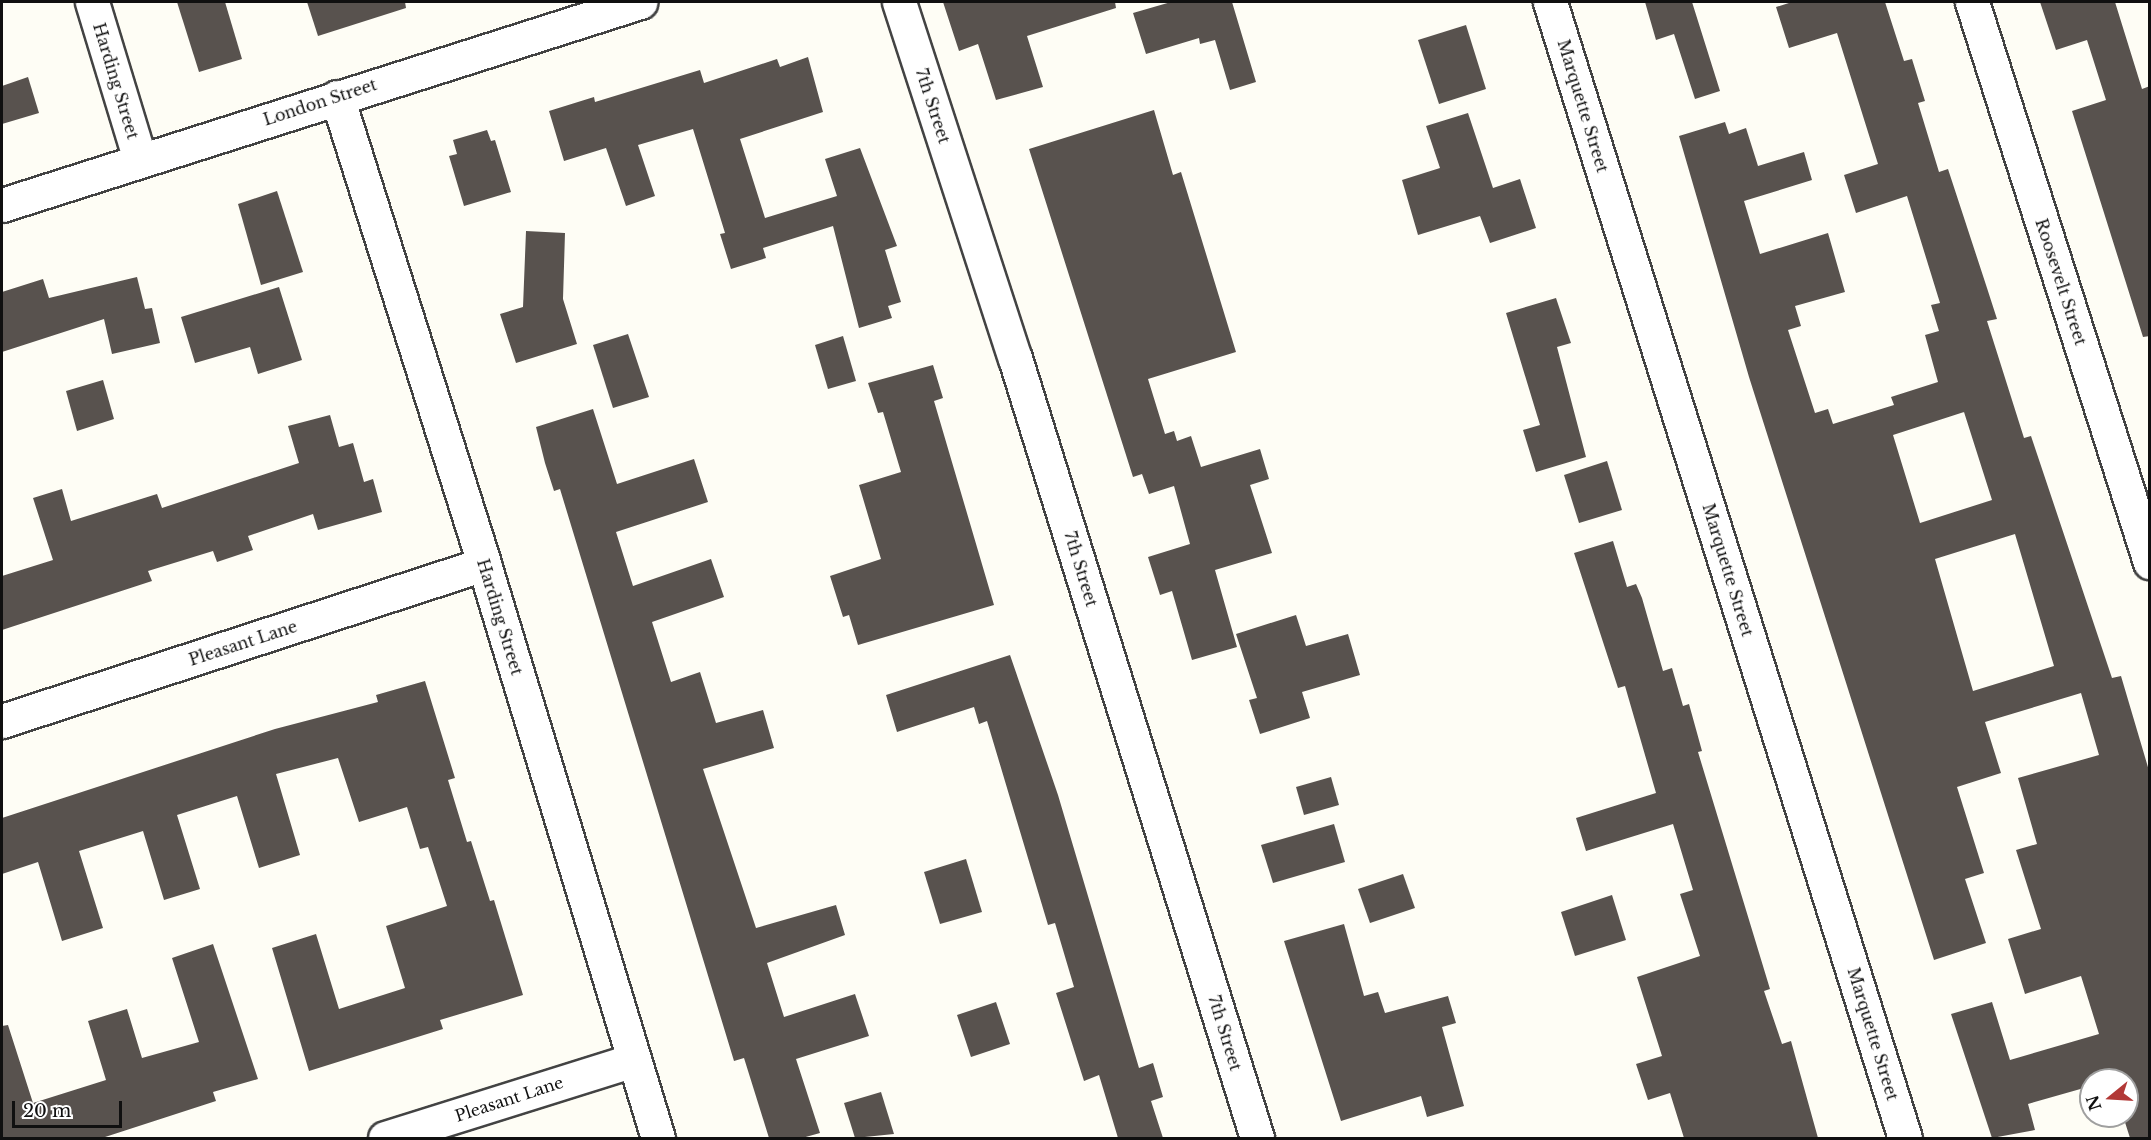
<!DOCTYPE html>
<style>
body{margin:0}
#map{position:relative;width:2151px;height:1140px;overflow:hidden;background:#fefdf5;font-family:"Libre Baskerville",serif}
div>[style]{position:absolute}
[style*='--x']{left:calc(var(--x)*1px);top:calc(var(--y)*1px);width:calc(var(--w)*1px);rotate:calc(var(--a)*1deg)}
.building>*{inset:0;background:#58524e}
.roads{filter:drop-shadow(2px 0 #434343) drop-shadow(-2px 0 #434343) drop-shadow(0 2px #434343) drop-shadow(0 -2px #434343)}
.minor>*{height:33px;margin:-16.5px;padding:0 16.5px;transform-origin:16.5px;border-radius:16.5px;background:#fff}
.tertiary>*{height:33px;margin:-16.5px;padding:0 16.5px;transform-origin:16.5px;border-radius:16.5px;background:#fff}
span{translate:-50% -50%;white-space:nowrap;text-align:center;line-height:1.15;-webkit-text-stroke:6px #fff;paint-order:stroke}
.street-label{font-size:16px;color:#101010}
.frame{position:absolute;inset:0;border:3px solid #101010;pointer-events:none}
.north{position:absolute;left:2079px;top:1068px;width:60px;height:60px;box-sizing:border-box;background:#fff;border:2px solid #9f9f9f;border-radius:50%;rotate:252deg;font-size:16px;font-weight:700;line-height:24px;text-align:center;color:#101010}
.north::after{content:'';display:block;margin:auto;width:21px;height:27px;background:#b23836;clip-path:polygon(50% 0,100% 100%,50% 72%,0 100%)}
.scale{position:absolute;left:12px;top:1101px;width:110px;height:27px;box-sizing:border-box;border:3px solid #101010;border-top:0;padding-left:8px;font-size:18px;line-height:21px;white-space:nowrap;color:#101010;-webkit-text-stroke:4px #fff;paint-order:stroke}
</style>
<div id="map">
<div class="building">
<i style="clip-path:polygon(177px 2px,225px 2px,242px 59px,199px 72px)"></i>
<i style="clip-path:polygon(307px 2px,405px 2px,406px 8px,318px 36px)"></i>
<i style="clip-path:polygon(943px 2px,1115px 2px,1116px 8px,1027px 36px,1043px 87px,996px 100px,978px 44px,959px 51px)"></i>
<i style="clip-path:polygon(1171px 2px,1232px 2px,1256px 82px,1230px 90px,1215px 40px,1200px 44px,1199px 38px,1146px 54px,1133px 13px)"></i>
<i style="clip-path:polygon(1645px 2px,1692px 2px,1720px 91px,1695px 99px,1674px 34px,1656px 40px)"></i>
<i style="clip-path:polygon(evenodd,1792px 2px,1885px 2px,1904px 61px,1912px 59px,1925px 101px,1918px 103px,1939px 172px,1948px 169px,1987px 288px,1997px 319px,1987px 321px,2024px 438px,2031px 436px,2112px 678px,2121px 676px,2150px 774px,2150px 1138px,2130px 1138px,2123px 1116px,2127px 1116px,2127px 1080px,2091px 1080px,2091px 1086px,2028px 1104px,2035px 1130px,1992px 1138px,1951px 1014px,1992px 1002px,2010px 1060px,2099px 1034px,2081px 976px,2025px 994px,2008px 939px,2041px 929px,2016px 850px,2037px 844px,2018px 778px,2099px 755px,2081px 693px,1985px 722px,2001px 773px,1957px 787px,1984px 873px,1965px 879px,1986px 943px,1934px 960px,1749px 377px,1679px 136px,1725px 122px,1729px 134px,1746px 128px,1758px 166px,1804px 152px,1812px 180px,1744px 201px,1760px 254px,1828px 233px,1845px 292px,1795px 306px,1801px 326px,1788px 330px,1815px 413px,1828px 409px,1833px 424px,1894px 405px,1891px 397px,1938px 382px,1925px 335px,1939px 331px,1931px 305px,1940px 303px,1907px 196px,1856px 213px,1844px 175px,1878px 164px,1837px 33px,1789px 48px,1776px 7px,1792px 2px,1964px 412px,1992px 500px,1920px 523px,1893px 435px,1964px 412px,1792px 2px,2015px 534px,2054px 666px,1973px 691px,1935px 559px,2015px 534px)"></i>
<i style="clip-path:polygon(2040px 2px,2115px 2px,2142px 89px,2150px 86px,2150px 336px,2143px 337px,2072px 111px,2106px 100px,2087px 40px,2056px 50px)"></i>
<i style="clip-path:polygon(1466px 25px,1486px 89px,1439px 104px,1418px 40px)"></i>
<i style="clip-path:polygon(808px 57px,823px 112px,740px 139px,765px 218px,837px 196px,825px 159px,860px 148px,897px 246px,885px 250px,901px 302px,888px 306px,892px 318px,859px 328px,833px 226px,763px 248px,766px 258px,731px 269px,720px 234px,725px 233px,693px 129px,638px 145px,655px 196px,626px 206px,606px 148px,564px 161px,549px 111px,594px 97px,595px 102px,700px 70px,704px 83px,777px 59px,780px 67px)"></i>
<i style="clip-path:polygon(28px 77px,39px 113px,2px 124px,2px 86px)"></i>
<i style="clip-path:polygon(1154px 110px,1173px 175px,1181px 172px,1236px 352px,1148px 379px,1165px 434px,1174px 431px,1177px 441px,1191px 436px,1201px 467px,1260px 449px,1269px 479px,1250px 485px,1272px 553px,1215px 570px,1237px 647px,1192px 660px,1172px 591px,1160px 595px,1148px 557px,1190px 544px,1174px 486px,1149px 494px,1142px 474px,1133px 477px,1029px 149px)"></i>
<i style="clip-path:polygon(1468px 113px,1493px 188px,1520px 179px,1536px 228px,1490px 243px,1480px 216px,1418px 235px,1402px 180px,1440px 168px,1426px 126px)"></i>
<i style="clip-path:polygon(487px 130px,491px 141px,495px 140px,511px 192px,464px 206px,449px 156px,457px 154px,453px 140px)"></i>
<i style="clip-path:polygon(277px 191px,303px 272px,261px 285px,238px 204px)"></i>
<i style="clip-path:polygon(526px 231px,565px 233px,563px 299px,577px 344px,516px 363px,500px 314px,523px 307px)"></i>
<i style="clip-path:polygon(137px 277px,145px 309px,152px 308px,160px 343px,112px 354px,104px 319px,2px 352px,2px 292px,43px 279px,49px 298px)"></i>
<i style="clip-path:polygon(279px 287px,302px 360px,258px 374px,250px 347px,195px 363px,181px 317px)"></i>
<i style="clip-path:polygon(1556px 298px,1571px 343px,1557px 347px,1586px 457px,1536px 472px,1523px 430px,1540px 425px,1506px 313px)"></i>
<i style="clip-path:polygon(628px 334px,649px 397px,613px 408px,593px 345px)"></i>
<i style="clip-path:polygon(843px 336px,856px 381px,828px 389px,815px 345px)"></i>
<i style="clip-path:polygon(933px 365px,943px 398px,934px 401px,994px 605px,858px 645px,849px 615px,843px 617px,830px 576px,881px 559px,859px 485px,901px 472px,883px 412px,878px 413px,868px 383px)"></i>
<i style="clip-path:polygon(103px 380px,114px 419px,77px 431px,66px 391px)"></i>
<i style="clip-path:polygon(593px 409px,617px 484px,694px 459px,708px 502px,616px 532px,633px 586px,711px 559px,724px 597px,652px 622px,671px 682px,700px 672px,716px 723px,763px 710px,774px 748px,703px 769px,756px 928px,836px 905px,845px 935px,767px 963px,784px 1017px,855px 994px,869px 1036px,796px 1059px,820px 1133px,802px 1138px,769px 1138px,744px 1058px,734px 1061px,560px 489px,554px 491px,545px 463px,536px 427px)"></i>
<i style="clip-path:polygon(330px 415px,339px 447px,353px 443px,364px 482px,373px 479px,382px 512px,318px 530px,313px 514px,248px 536px,253px 550px,217px 562px,213px 551px,148px 571px,152px 581px,2px 630px,2px 576px,53px 560px,33px 498px,62px 489px,71px 521px,157px 494px,162px 508px,299px 463px,288px 426px)"></i>
<i style="clip-path:polygon(1607px 461px,1622px 510px,1579px 523px,1564px 475px)"></i>
<i style="clip-path:polygon(1613px 541px,1627px 587px,1636px 584px,1642px 598px,1663px 671px,1672px 668px,1683px 706px,1689px 704px,1702px 751px,1698px 752px,1770px 989px,1764px 991px,1782px 1044px,1791px 1041px,1818px 1138px,1684px 1138px,1670px 1093px,1648px 1100px,1636px 1064px,1662px 1056px,1637px 977px,1700px 956px,1680px 894px,1693px 890px,1673px 824px,1586px 851px,1576px 818px,1656px 793px,1625px 686px,1618px 688px,1574px 553px)"></i>
<i style="clip-path:polygon(1296px 615px,1306px 646px,1348px 634px,1360px 675px,1302px 692px,1310px 718px,1260px 734px,1249px 700px,1257px 698px,1236px 634px)"></i>
<i style="clip-path:polygon(1010px 655px,1058px 795px,1139px 1068px,1153px 1063px,1163px 1097px,1151px 1101px,1163px 1138px,1118px 1138px,1099px 1075px,1084px 1081px,1056px 993px,1074px 987px,1055px 923px,1048px 925px,987px 721px,979px 724px,974px 707px,897px 732px,886px 695px)"></i>
<i style="clip-path:polygon(425px 681px,455px 778px,448px 780px,467px 842px,471px 841px,490px 901px,494px 900px,523px 995px,440px 1020px,443px 1029px,309px 1071px,272px 948px,316px 934px,339px 1009px,405px 988px,386px 926px,447px 906px,428px 847px,420px 849px,407px 807px,359px 822px,338px 758px,276px 774px,300px 855px,259px 868px,237px 796px,177px 815px,200px 889px,164px 900px,143px 831px,79px 851px,103px 928px,62px 941px,38px 862px,2px 874px,2px 818px,275px 729px,378px 702px,376px 695px)"></i>
<i style="clip-path:polygon(1331px 777px,1339px 805px,1304px 815px,1296px 787px)"></i>
<i style="clip-path:polygon(1334px 824px,1345px 862px,1273px 883px,1261px 845px)"></i>
<i style="clip-path:polygon(966px 859px,982px 912px,940px 924px,924px 872px)"></i>
<i style="clip-path:polygon(1403px 874px,1415px 908px,1370px 923px,1358px 889px)"></i>
<i style="clip-path:polygon(1612px 895px,1626px 940px,1575px 956px,1561px 912px)"></i>
<i style="clip-path:polygon(1344px 924px,1364px 996px,1378px 992px,1385px 1013px,1448px 996px,1456px 1023px,1442px 1027px,1464px 1106px,1427px 1117px,1421px 1096px,1341px 1121px,1284px 941px)"></i>
<i style="clip-path:polygon(213px 944px,258px 1079px,213px 1092px,216px 1101px,102px 1138px,2px 1138px,2px 1026px,8px 1025px,33px 1103px,106px 1080px,88px 1021px,127px 1009px,142px 1058px,199px 1042px,172px 958px)"></i>
<i style="clip-path:polygon(996px 1002px,1010px 1044px,971px 1057px,957px 1015px)"></i>
<i style="clip-path:polygon(881px 1092px,894px 1134px,855px 1138px,844px 1103px)"></i>
</div>
<div class="roads">
<div class="minor">
<i style="--x:92;--y:2;--w:165;--a:73.1"></i>
<i style="--x:1550;--y:2;--w:1190;--a:72.65"></i>
<i style="--x:1972;--y:2;--w:588;--a:72.37"></i>
<i style="--x:337;--y:97;--w:490;--a:72.5"></i>
<i style="--x:484;--y:564;--w:600;--a:73.14"></i>
<i style="--x:2;--y:721;--w:507;--a:-18.04"></i>
<i style="--x:385;--y:1138;--w:261;--a:-17.4"></i>
</div>
<div class="tertiary">
<i style="--x:899;--y:2;--w:374;--a:72"></i>
<i style="--x:1015;--y:358;--w:817;--a:72.76"></i>
<i style="--x:2;--y:205;--w:670;--a:-17.65"></i>
</div>
</div>
<div class="street-label">
<span style="left:116px;top:81px;rotate:73deg">Harding Street</span>
<span style="left:320px;top:102px;rotate:-18deg">London Street</span>
<span style="left:933px;top:106px;rotate:72deg">7th Street</span>
<span style="left:1583px;top:106px;rotate:73deg">Marquette Street</span>
<span style="left:2061px;top:282px;rotate:72deg">Roosevelt Street</span>
<span style="left:1081px;top:569px;rotate:73deg">7th Street</span>
<span style="left:1728px;top:570px;rotate:73deg">Marquette Street</span>
<span style="left:500px;top:617px;rotate:73deg">Harding Street</span>
<span style="left:243px;top:643px;rotate:-18deg">Pleasant Lane</span>
<span style="left:1225px;top:1033px;rotate:73deg">7th Street</span>
<span style="left:1873px;top:1034px;rotate:73deg">Marquette Street</span>
<span style="left:509px;top:1099px;rotate:-18deg">Pleasant Lane</span>
</div>
<div class="frame"></div>
<div class="north">N</div>
<div class="scale">20 m</div>
</div>
